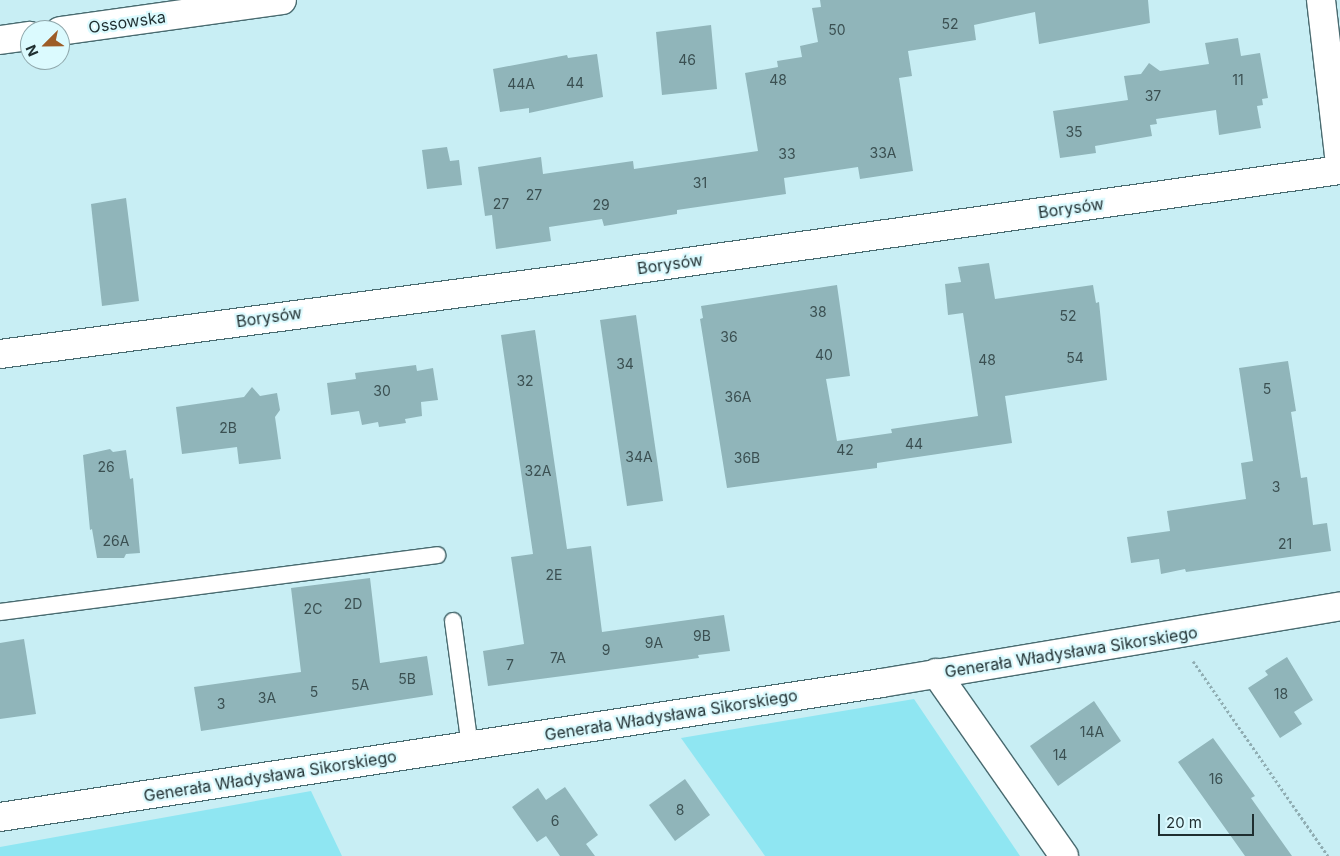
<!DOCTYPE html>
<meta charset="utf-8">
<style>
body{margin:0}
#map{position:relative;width:1340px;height:856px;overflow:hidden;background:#c8eef4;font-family:Inter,sans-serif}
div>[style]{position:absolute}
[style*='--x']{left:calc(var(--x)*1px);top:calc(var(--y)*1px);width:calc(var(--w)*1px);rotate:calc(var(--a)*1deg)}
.green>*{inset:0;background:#8fe6f2}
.building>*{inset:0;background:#90b5ba}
.path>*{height:3px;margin-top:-1.5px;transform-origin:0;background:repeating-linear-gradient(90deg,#90aeb3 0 2.5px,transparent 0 5px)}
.roads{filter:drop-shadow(1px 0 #496b70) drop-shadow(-1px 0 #496b70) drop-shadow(0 1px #496b70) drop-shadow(0 -1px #496b70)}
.service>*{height:16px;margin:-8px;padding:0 8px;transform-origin:8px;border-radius:8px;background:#fff}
.minor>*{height:28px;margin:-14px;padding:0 14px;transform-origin:14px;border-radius:14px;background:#fff}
span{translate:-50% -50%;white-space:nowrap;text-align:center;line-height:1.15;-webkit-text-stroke:4.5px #dbfafe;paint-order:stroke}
.number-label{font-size:14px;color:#3b5052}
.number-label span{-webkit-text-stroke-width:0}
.street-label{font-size:16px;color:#1f2e30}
.north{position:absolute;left:20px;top:20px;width:50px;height:50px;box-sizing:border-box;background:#dbfafe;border:1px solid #90a8ac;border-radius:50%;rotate:247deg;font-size:14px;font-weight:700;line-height:20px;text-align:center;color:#1f2e30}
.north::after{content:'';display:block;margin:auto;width:18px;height:22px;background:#9d5c27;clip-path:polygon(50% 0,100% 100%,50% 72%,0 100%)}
.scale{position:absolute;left:1158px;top:814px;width:96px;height:22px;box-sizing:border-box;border:2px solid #1f2e30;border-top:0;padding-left:6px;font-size:15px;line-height:18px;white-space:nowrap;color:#1f2e30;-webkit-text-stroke:4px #dbfafe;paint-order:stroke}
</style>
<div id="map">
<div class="green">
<i style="clip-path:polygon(914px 699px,1020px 856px,765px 856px,681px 738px)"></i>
<i style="clip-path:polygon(311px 791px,342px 856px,0 856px,0 847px)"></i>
</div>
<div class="building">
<i style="clip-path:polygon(820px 0,1148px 0,1150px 23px,1039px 44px,1035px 12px,974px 25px,976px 40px,908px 51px,912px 76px,899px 78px,913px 171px,860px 179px,858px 167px,784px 178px,786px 194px,677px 210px,677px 214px,604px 226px,602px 219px,549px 227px,551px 241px,496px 249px,492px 215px,485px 216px,478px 167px,541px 157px,543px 174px,633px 161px,634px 169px,758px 151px,745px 73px,778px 67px,777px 61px,802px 57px,800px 46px,818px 42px,812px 8px,821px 7px)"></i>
<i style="clip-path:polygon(711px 25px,717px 89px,662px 95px,656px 32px)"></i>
<i style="clip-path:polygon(1238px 38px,1241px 56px,1260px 53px,1268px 98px,1262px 99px,1263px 105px,1257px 106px,1261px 128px,1219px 135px,1216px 110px,1156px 119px,1157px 124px,1150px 125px,1152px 136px,1095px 146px,1096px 153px,1060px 158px,1053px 111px,1128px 100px,1124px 76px,1141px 74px,1149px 63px,1160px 71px,1209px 64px,1205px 43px)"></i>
<i style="clip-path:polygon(597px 54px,603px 97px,529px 113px,529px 108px,500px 112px,493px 69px,567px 55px,568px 58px)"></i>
<i style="clip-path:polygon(447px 147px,450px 161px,459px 160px,462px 185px,427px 189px,422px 150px)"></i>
<i style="clip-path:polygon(126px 198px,139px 301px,102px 306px,91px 204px)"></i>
<i style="clip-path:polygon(989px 263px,995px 299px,1093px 285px,1096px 303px,1099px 302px,1107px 380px,1005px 396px,1012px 443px,877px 463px,877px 468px,727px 488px,700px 319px,703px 318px,701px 306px,837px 285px,850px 376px,826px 379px,837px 441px,892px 433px,891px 429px,978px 416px,963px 313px,948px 315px,945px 284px,961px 282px,958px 267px)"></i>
<i style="clip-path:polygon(636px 315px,663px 501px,627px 506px,600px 320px)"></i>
<i style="clip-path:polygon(535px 330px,567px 549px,591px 546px,602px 632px,724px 615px,730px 651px,698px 655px,699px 658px,488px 686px,483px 651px,524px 644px,511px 557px,533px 554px,501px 335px)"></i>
<i style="clip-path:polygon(1288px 361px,1296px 411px,1291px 412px,1301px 478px,1307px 477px,1313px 525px,1327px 523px,1331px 551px,1186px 572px,1185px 569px,1161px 574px,1159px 559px,1131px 563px,1127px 537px,1170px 531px,1167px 511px,1246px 499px,1241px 463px,1253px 461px,1239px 368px)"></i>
<i style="clip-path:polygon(416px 365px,417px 371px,433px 368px,438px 400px,421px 402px,422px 416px,405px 419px,406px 423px,379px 427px,378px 422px,362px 425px,359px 411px,331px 415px,327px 383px,356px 379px,355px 373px)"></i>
<i style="clip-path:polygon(252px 387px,260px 396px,277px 393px,280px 410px,275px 417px,281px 459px,239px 464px,237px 447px,182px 454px,176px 407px,244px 397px)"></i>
<i style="clip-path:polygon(110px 449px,113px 452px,126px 450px,130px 479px,133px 478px,140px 553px,126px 554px,124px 558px,97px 558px,92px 529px,90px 530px,83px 455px)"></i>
<i style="clip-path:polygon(370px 578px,380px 663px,427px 656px,433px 695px,201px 731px,194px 687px,301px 672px,291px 588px)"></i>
<i style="clip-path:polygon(24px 639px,36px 714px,0 719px,0 643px)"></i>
<i style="clip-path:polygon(1287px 657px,1313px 700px,1294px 712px,1302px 724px,1280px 738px,1248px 688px,1268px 675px,1265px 671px)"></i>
<i style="clip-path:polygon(1094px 701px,1121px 741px,1058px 786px,1030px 746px)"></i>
<i style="clip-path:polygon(1213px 738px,1255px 796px,1251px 798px,1292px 856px,1245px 856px,1178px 762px)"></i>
<i style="clip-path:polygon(685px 779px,710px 815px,675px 841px,649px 805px)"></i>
<i style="clip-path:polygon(565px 787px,598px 835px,586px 844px,595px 856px,560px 856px,546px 836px,537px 842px,512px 807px,538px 788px,546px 800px)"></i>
</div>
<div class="path">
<i style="--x:1193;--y:661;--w:237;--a:55.3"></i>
</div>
<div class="roads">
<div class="service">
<i style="--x:0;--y:612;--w:441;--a:-7.4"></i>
<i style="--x:453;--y:621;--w:126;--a:82.3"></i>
</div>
<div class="minor">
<i style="--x:1321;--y:0;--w:165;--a:83.4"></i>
<i style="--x:60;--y:31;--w:224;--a:-7.9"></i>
<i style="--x:0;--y:40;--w:30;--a:-8"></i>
<i style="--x:0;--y:354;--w:565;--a:-7.53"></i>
<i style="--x:560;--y:280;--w:788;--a:-8.03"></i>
<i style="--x:936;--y:673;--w:223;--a:55"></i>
<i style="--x:0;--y:817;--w:892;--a:-8.64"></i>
<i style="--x:882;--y:683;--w:464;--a:-9.5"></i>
</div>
</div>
<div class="number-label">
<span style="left:950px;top:24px">52</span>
<span style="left:837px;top:30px">50</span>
<span style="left:687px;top:60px">46</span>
<span style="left:778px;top:80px">48</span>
<span style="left:1238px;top:80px">11</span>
<span style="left:575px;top:83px">44</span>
<span style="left:521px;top:84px">44A</span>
<span style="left:1153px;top:96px">37</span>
<span style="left:1074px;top:132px">35</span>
<span style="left:883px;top:153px">33A</span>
<span style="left:787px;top:154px">33</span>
<span style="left:700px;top:183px">31</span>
<span style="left:534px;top:195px">27</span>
<span style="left:501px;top:204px">27</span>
<span style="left:601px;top:205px">29</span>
<span style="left:818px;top:312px">38</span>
<span style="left:1068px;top:316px">52</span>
<span style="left:729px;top:337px">36</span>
<span style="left:824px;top:355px">40</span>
<span style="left:1075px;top:358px">54</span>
<span style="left:987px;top:360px">48</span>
<span style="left:625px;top:364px">34</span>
<span style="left:525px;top:381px">32</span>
<span style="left:1267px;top:389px">5</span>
<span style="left:382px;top:391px">30</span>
<span style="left:738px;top:397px">36A</span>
<span style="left:228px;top:428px">2B</span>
<span style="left:914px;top:444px">44</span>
<span style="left:845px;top:450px">42</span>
<span style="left:639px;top:457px">34A</span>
<span style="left:747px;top:458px">36B</span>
<span style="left:106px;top:467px">26</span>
<span style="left:538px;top:471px">32A</span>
<span style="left:1276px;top:487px">3</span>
<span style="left:116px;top:541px">26A</span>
<span style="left:1285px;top:544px">21</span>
<span style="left:554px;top:575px">2E</span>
<span style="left:353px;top:604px">2D</span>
<span style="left:313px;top:609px">2C</span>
<span style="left:702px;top:636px">9B</span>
<span style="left:654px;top:643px">9A</span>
<span style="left:606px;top:650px">9</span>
<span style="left:558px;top:658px">7A</span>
<span style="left:510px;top:665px">7</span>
<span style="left:407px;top:679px">5B</span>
<span style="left:360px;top:685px">5A</span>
<span style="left:314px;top:692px">5</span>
<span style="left:1281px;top:694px">18</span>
<span style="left:267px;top:698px">3A</span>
<span style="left:221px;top:704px">3</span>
<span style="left:1092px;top:732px">14A</span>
<span style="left:1060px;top:755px">14</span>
<span style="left:1216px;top:779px">16</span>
<span style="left:680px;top:810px">8</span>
<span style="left:555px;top:821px">6</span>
</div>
<div class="street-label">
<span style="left:127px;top:22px;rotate:-8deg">Ossowska</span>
<span style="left:1071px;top:208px;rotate:-8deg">Borysów</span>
<span style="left:670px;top:264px;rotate:-8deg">Borysów</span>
<span style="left:269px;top:317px;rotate:-8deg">Borysów</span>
<span style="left:1071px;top:652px;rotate:-9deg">Generała Władysława Sikorskiego</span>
<span style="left:671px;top:715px;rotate:-9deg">Generała Władysława Sikorskiego</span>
<span style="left:270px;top:776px;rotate:-9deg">Generała Władysława Sikorskiego</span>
</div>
<div class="north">N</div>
<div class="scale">20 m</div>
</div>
